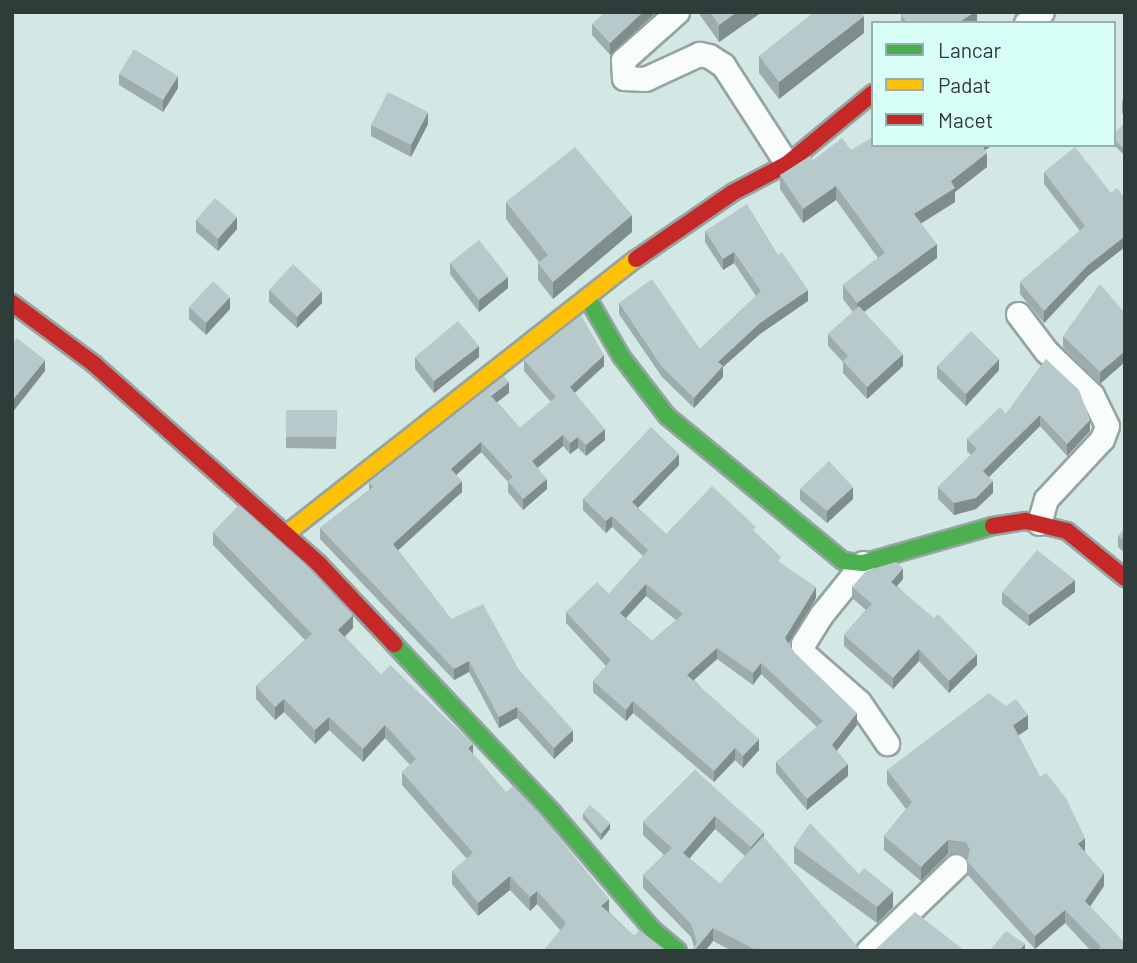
<!DOCTYPE html>
<style>
body{margin:0}
#map{position:relative;width:1137px;height:963px;overflow:hidden;background:#d3e8e4;font-family:Barlow,sans-serif}
div>[style]{position:absolute}
[style*='--x']{left:calc(var(--x)*1px);top:calc(var(--y)*1px);width:calc(var(--w)*1px);rotate:calc(var(--a)*1deg)}
.roads{filter:drop-shadow(2px 0 #94a4a1) drop-shadow(-2px 0 #94a4a1) drop-shadow(0 2px #94a4a1) drop-shadow(0 -2px #94a4a1)}
.street>*{height:23px;margin:-11.5px;padding:0 11.5px;transform-origin:11.5px;border-radius:11.5px;background:#f8fcfb}
.fast>*{height:16px;margin:-8px;padding:0 8px;transform-origin:8px;border-radius:8px;background:#4caf50}
.slow>*{height:16px;margin:-8px;padding:0 8px;transform-origin:8px;border-radius:8px;background:#ffc107}
.jam>*{height:16px;margin:-8px;padding:0 8px;transform-origin:8px;border-radius:8px;background:#c62828}
.wall>*{inset:0;background:#9dadae}
.shaded-wall>*{inset:0;background:#808d8d}
.building>*{inset:0;background:#b7c9ca}
span{translate:-50% -50%;white-space:nowrap;text-align:center;line-height:1.15;-webkit-text-stroke:6px #d8fef8;paint-order:stroke}
.frame{position:absolute;inset:0;border:14px solid #2e3d3a;pointer-events:none}
.legend{position:absolute;left:871px;top:21px;width:245px;height:126px;box-sizing:border-box;background:#d8fef8;border:2px solid #94b1ac;margin:0;padding:9px 12px;list-style:none;font-size:21px;color:#2e3d3a}
.legend li{display:flex;align-items:center;gap:14px;height:35px}
.legend b{width:35px;border:2px solid #94b1ac}
</style>
<div id="map">
<div class="roads">
<div class="street">
<i style="--x:677;--y:12;--w:72;--a:138.4"></i>
<i style="--x:623;--y:60;--w:18;--a:87"></i>
<i style="--x:624;--y:78;--w:21;--a:3"></i>
<i style="--x:645;--y:79;--w:60;--a:-24.8"></i>
<i style="--x:699;--y:54;--w:10;--a:11"></i>
<i style="--x:709;--y:56;--w:17;--a:33"></i>
<i style="--x:723;--y:65;--w:118;--a:57.1"></i>
<i style="--x:1026;--y:23;--w:19;--a:-35"></i>
<i style="--x:1018;--y:314;--w:46;--a:52.9"></i>
<i style="--x:1046;--y:351;--w:64;--a:43.7"></i>
<i style="--x:1092;--y:395;--w:34;--a:64"></i>
<i style="--x:1107;--y:426;--w:14;--a:111"></i>
<i style="--x:1102;--y:439;--w:82;--a:133"></i>
<i style="--x:1046;--y:499;--w:25;--a:106"></i>
<i style="--x:863;--y:563;--w:67;--a:128.9"></i>
<i style="--x:821;--y:615;--w:34;--a:122"></i>
<i style="--x:803;--y:644;--w:9;--a:90"></i>
<i style="--x:803;--y:653;--w:74;--a:41.2"></i>
<i style="--x:859;--y:702;--w:50;--a:55.7"></i>
<i style="--x:868;--y:951;--w:122;--a:-44"></i>
</div>
<div class="fast">
<i style="--x:587;--y:297;--w:68;--a:60"></i>
<i style="--x:621;--y:356;--w:76;--a:52.5"></i>
<i style="--x:667;--y:416;--w:228;--a:39.5"></i>
<i style="--x:843;--y:561;--w:20;--a:6"></i>
<i style="--x:863;--y:563;--w:135;--a:-15.9"></i>
<i style="--x:394;--y:644;--w:232;--a:46.7"></i>
<i style="--x:553;--y:813;--w:153;--a:49.5"></i>
<i style="--x:652;--y:929;--w:34;--a:40"></i>
</div>
<div class="slow">
<i style="--x:286;--y:534;--w:445;--a:-38.2"></i>
</div>
<div class="jam">
<i style="--x:636;--y:259;--w:116;--a:-34.5"></i>
<i style="--x:732;--y:193;--w:62;--a:-27.8"></i>
<i style="--x:787;--y:164;--w:112;--a:-39.5"></i>
<i style="--x:12;--y:303;--w:102;--a:36.6"></i>
<i style="--x:94;--y:364;--w:301;--a:41.6"></i>
<i style="--x:319;--y:564;--w:110;--a:46.8"></i>
<i style="--x:993;--y:526;--w:33;--a:-9"></i>
<i style="--x:1026;--y:521;--w:42;--a:13.7"></i>
<i style="--x:1067;--y:531;--w:75;--a:39"></i>
</div>
</div>
<div class="wall">
<i style="clip-path:polygon(656px 12px,610px 55px,592px 35px,592px 24px)"></i>
<i style="clip-path:polygon(700px 12px,762px 12px,719px 42px,700px 15px)"></i>
<i style="clip-path:polygon(977px 12px,977px 23px,901px 23px,901px 14px)"></i>
<i style="clip-path:polygon(864px 33px,779px 99px,759px 73px,759px 56px)"></i>
<i style="clip-path:polygon(119px 74px,178px 88px,163px 112px,119px 85px)"></i>
<i style="clip-path:polygon(1125px 98px,1125px 115px,1122px 113px,1122px 101px)"></i>
<i style="clip-path:polygon(1125px 123px,1125px 156px,1114px 145px,1114px 134px)"></i>
<i style="clip-path:polygon(428px 124px,411px 157px,371px 136px,371px 125px)"></i>
<i style="clip-path:polygon(993px 145px,985px 150px,987px 167px,955px 192px,955px 202px,921px 223px,937px 258px,864px 312px,903px 366px,867px 399px,843px 373px,843px 362px,828px 346px,828px 334px,853px 312px,843px 299px,843px 285px,878px 258px,836px 200px,803px 223px,780px 189px,780px 175px,813px 160px,851px 150px)"></i>
<i style="clip-path:polygon(1044px 172px,1111px 193px,1088px 276px,1044px 323px,1020px 294px,1020px 282px,1080px 231px,1044px 184px)"></i>
<i style="clip-path:polygon(506px 202px,632px 232px,553px 299px,538px 280px,538px 263px,539px 262px,506px 219px)"></i>
<i style="clip-path:polygon(196px 220px,237px 229px,218px 251px,196px 232px)"></i>
<i style="clip-path:polygon(705px 231px,808px 301px,760px 334px,723px 367px,723px 377px,694px 408px,662px 377px,619px 314px,619px 303px,700px 349px,756px 296px,734px 263px,723px 270px,705px 242px)"></i>
<i style="clip-path:polygon(450px 263px,508px 288px,479px 312px,450px 274px)"></i>
<i style="clip-path:polygon(269px 290px,322px 303px,297px 328px,269px 302px)"></i>
<i style="clip-path:polygon(189px 307px,230px 309px,206px 335px,189px 319px)"></i>
<i style="clip-path:polygon(1125px 313px,1100px 384px,1063px 347px,1063px 336px)"></i>
<i style="clip-path:polygon(415px 357px,479px 357px,434px 393px,415px 369px)"></i>
<i style="clip-path:polygon(1046px 359px,1090px 431px,1067px 456px,1040px 426px,989px 477px,993px 493px,976px 509px,954px 515px,938px 499px,938px 487px,971px 455px,967px 451px,967px 439px,1006px 414px)"></i>
<i style="clip-path:polygon(524px 360px,604px 366px,575px 393px,605px 440px,586px 456px,578px 448px,570px 454px,563px 446px,538px 468px,547px 489px,523px 510px,508px 492px,508px 482px,481px 452px,456px 475px,462px 492px,398px 550px,451px 619px,519px 670px,573px 741px,554px 759px,517px 718px,499px 728px,469px 672px,454px 680px,320px 539px,320px 528px,369px 490px,369px 483px,509px 393px,497px 402px,520px 428px,551px 402px,524px 371px)"></i>
<i style="clip-path:polygon(937px 366px,999px 370px,966px 406px,937px 378px)"></i>
<i style="clip-path:polygon(286px 410px,337px 410px,336px 449px,286px 448px)"></i>
<i style="clip-path:polygon(evenodd,679px 465px,638px 508px,666px 534px,756px 533px,781px 564px,816px 598px,789px 644px,794px 652px,857px 725px,836px 751px,848px 776px,807px 810px,776px 773px,776px 762px,817px 727px,761px 674px,753px 685px,717px 659px,694px 680px,759px 750px,743px 768px,735px 760px,714px 782px,633px 713px,626px 721px,593px 692px,593px 681px,606px 666px,566px 623px,566px 612px,609px 594px,643px 556px,612px 527px,606px 533px,583px 510px,583px 499px,679px 465px,646px 596px,676px 620px,652px 641px,626px 618px,646px 596px)"></i>
<i style="clip-path:polygon(800px 489px,853px 499px,827px 523px,800px 500px)"></i>
<i style="clip-path:polygon(1125px 528px,1125px 553px,1118px 547px,1118px 536px)"></i>
<i style="clip-path:polygon(213px 532px,353px 628px,345px 637px,381px 675px,473px 754px,609px 912px,634px 936px,667px 951px,560px 930px,537px 904px,530px 911px,510px 890px,478px 916px,452px 884px,452px 871px,467px 859px,402px 785px,402px 772px,410px 765px,385px 738px,363px 762px,329px 730px,315px 744px,284px 712px,275px 720px,256px 699px,256px 686px,305px 640px,213px 545px)"></i>
<i style="clip-path:polygon(903px 579px,897px 586px,977px 665px,949px 693px,919px 661px,893px 689px,844px 646px,844px 635px,866px 610px,852px 598px,852px 587px)"></i>
<i style="clip-path:polygon(1002px 592px,1075px 592px,1029px 626px,1002px 604px)"></i>
<i style="clip-path:polygon(1028px 729px,1018px 735px,1040px 777px,1085px 852px,1104px 886px,1090px 906px,1125px 951px,1091px 951px,1065px 923px,1035px 949px,967px 874px,967px 859px,966px 856px,948px 854px,921px 881px,884px 850px,884px 836px,906px 809px,887px 784px,887px 770px)"></i>
<i style="clip-path:polygon(evenodd,695px 770px,764px 838px,861px 951px,732px 951px,713px 941px,705px 951px,692px 951px,694px 947px,691px 937px,643px 888px,643px 875px,664px 855px,643px 835px,643px 822px,695px 770px,715px 829px,745px 856px,720px 884px,689px 858px,715px 829px)"></i>
<i style="clip-path:polygon(583px 813px,610px 829px,601px 840px,583px 819px)"></i>
<i style="clip-path:polygon(794px 846px,859px 874px,893px 907px,877px 923px,794px 863px)"></i>
</div>
<div class="shaded-wall">
<i style="clip-path:polygon(643px 12px,656px 12px,610px 55px,610px 43px)"></i>
<i style="clip-path:polygon(737px 12px,762px 12px,719px 42px,719px 25px)"></i>
<i style="clip-path:polygon(975px 12px,977px 12px,977px 23px,958px 23px)"></i>
<i style="clip-path:polygon(864px 16px,864px 33px,779px 99px,779px 82px)"></i>
<i style="clip-path:polygon(178px 76px,178px 88px,163px 112px,163px 100px)"></i>
<i style="clip-path:polygon(428px 112px,428px 124px,411px 157px,411px 145px)"></i>
<i style="clip-path:polygon(978px 145px,993px 145px,978px 155px)"></i>
<i style="clip-path:polygon(987px 153px,987px 167px,955px 192px,955px 202px,914px 228px,914px 214px,951px 181px)"></i>
<i style="clip-path:polygon(836px 186px,836px 200px,803px 223px,803px 209px)"></i>
<i style="clip-path:polygon(632px 215px,632px 232px,553px 299px,553px 282px)"></i>
<i style="clip-path:polygon(237px 217px,237px 229px,218px 251px,218px 239px)"></i>
<i style="clip-path:polygon(1125px 236px,1125px 247px,1088px 276px,1044px 323px,1044px 311px,1088px 265px)"></i>
<i style="clip-path:polygon(937px 244px,937px 258px,857px 317px,857px 303px)"></i>
<i style="clip-path:polygon(734px 252px,734px 263px,723px 270px,723px 259px)"></i>
<i style="clip-path:polygon(508px 277px,508px 288px,479px 312px,479px 300px)"></i>
<i style="clip-path:polygon(808px 290px,808px 301px,760px 334px,723px 367px,723px 377px,694px 408px,694px 398px,718px 362px,760px 323px)"></i>
<i style="clip-path:polygon(322px 291px,322px 303px,297px 328px,297px 317px)"></i>
<i style="clip-path:polygon(230px 297px,230px 309px,206px 335px,206px 323px)"></i>
<i style="clip-path:polygon(479px 346px,479px 357px,434px 393px,434px 381px)"></i>
<i style="clip-path:polygon(1125px 351px,1125px 362px,1100px 384px,1100px 372px)"></i>
<i style="clip-path:polygon(903px 354px,903px 366px,867px 399px,867px 387px)"></i>
<i style="clip-path:polygon(604px 355px,604px 366px,570px 397px,570px 387px)"></i>
<i style="clip-path:polygon(999px 359px,999px 370px,966px 406px,966px 394px)"></i>
<i style="clip-path:polygon(45px 360px,45px 371px,12px 413px,12px 401px)"></i>
<i style="clip-path:polygon(509px 382px,509px 393px,491px 407px,491px 396px)"></i>
<i style="clip-path:polygon(1040px 415px,1040px 426px,983px 483px,983px 471px)"></i>
<i style="clip-path:polygon(1090px 420px,1090px 431px,1067px 456px,1067px 444px)"></i>
<i style="clip-path:polygon(605px 429px,605px 440px,586px 456px,586px 445px)"></i>
<i style="clip-path:polygon(563px 435px,563px 446px,532px 472px,532px 461px)"></i>
<i style="clip-path:polygon(578px 437px,578px 448px,570px 454px,570px 443px)"></i>
<i style="clip-path:polygon(481px 442px,481px 452px,451px 480px,451px 469px)"></i>
<i style="clip-path:polygon(679px 454px,679px 465px,632px 514px,632px 502px)"></i>
<i style="clip-path:polygon(547px 479px,547px 489px,523px 510px,523px 499px)"></i>
<i style="clip-path:polygon(462px 481px,462px 492px,393px 555px,393px 544px)"></i>
<i style="clip-path:polygon(993px 481px,993px 493px,976px 509px,954px 515px,954px 503px)"></i>
<i style="clip-path:polygon(853px 487px,853px 499px,827px 523px,827px 511px)"></i>
<i style="clip-path:polygon(612px 516px,612px 527px,606px 533px,606px 521px)"></i>
<i style="clip-path:polygon(903px 568px,903px 579px,891px 593px,891px 582px)"></i>
<i style="clip-path:polygon(1075px 580px,1075px 592px,1029px 626px,1029px 615px)"></i>
<i style="clip-path:polygon(646px 584px,646px 596px,620px 624px,620px 613px)"></i>
<i style="clip-path:polygon(816px 587px,816px 598px,785px 649px,785px 638px)"></i>
<i style="clip-path:polygon(353px 615px,353px 628px,338px 643px,338px 630px)"></i>
<i style="clip-path:polygon(717px 648px,717px 659px,687px 686px,687px 675px)"></i>
<i style="clip-path:polygon(919px 649px,919px 661px,893px 689px,893px 678px)"></i>
<i style="clip-path:polygon(977px 654px,977px 665px,949px 693px,949px 681px)"></i>
<i style="clip-path:polygon(469px 661px,469px 672px,454px 680px,454px 669px)"></i>
<i style="clip-path:polygon(761px 663px,761px 674px,753px 685px,753px 673px)"></i>
<i style="clip-path:polygon(284px 699px,284px 712px,275px 720px,275px 707px)"></i>
<i style="clip-path:polygon(633px 701px,633px 713px,626px 721px,626px 710px)"></i>
<i style="clip-path:polygon(517px 707px,517px 718px,499px 728px,499px 717px)"></i>
<i style="clip-path:polygon(857px 713px,857px 725px,832px 757px,832px 745px)"></i>
<i style="clip-path:polygon(1028px 715px,1028px 729px,1013px 739px,1013px 725px)"></i>
<i style="clip-path:polygon(329px 717px,329px 730px,315px 744px,315px 730px)"></i>
<i style="clip-path:polygon(385px 725px,385px 738px,363px 762px,363px 749px)"></i>
<i style="clip-path:polygon(573px 730px,573px 741px,554px 759px,554px 748px)"></i>
<i style="clip-path:polygon(759px 739px,759px 750px,743px 768px,743px 756px)"></i>
<i style="clip-path:polygon(473px 744px,473px 757px,468px 748px)"></i>
<i style="clip-path:polygon(735px 748px,735px 760px,714px 782px,714px 771px)"></i>
<i style="clip-path:polygon(848px 764px,848px 776px,807px 810px,807px 799px)"></i>
<i style="clip-path:polygon(715px 816px,715px 829px,683px 866px,683px 853px)"></i>
<i style="clip-path:polygon(610px 823px,610px 829px,601px 840px,601px 834px)"></i>
<i style="clip-path:polygon(764px 832px,764px 845px,751px 860px,751px 847px)"></i>
<i style="clip-path:polygon(1085px 838px,1085px 852px,1078px 844px)"></i>
<i style="clip-path:polygon(948px 840px,948px 854px,921px 881px,921px 867px)"></i>
<i style="clip-path:polygon(1104px 873px,1104px 886px,1085px 914px,1085px 901px)"></i>
<i style="clip-path:polygon(510px 876px,510px 890px,478px 916px,478px 903px)"></i>
<i style="clip-path:polygon(537px 891px,537px 904px,530px 911px,530px 897px)"></i>
<i style="clip-path:polygon(893px 891px,893px 907px,877px 923px,877px 907px)"></i>
<i style="clip-path:polygon(609px 899px,609px 912px,601px 906px)"></i>
<i style="clip-path:polygon(1065px 910px,1065px 923px,1035px 949px,1035px 936px)"></i>
<i style="clip-path:polygon(713px 928px,713px 941px,705px 951px,694px 951px)"></i>
<i style="clip-path:polygon(1025px 944px,1025px 951px,1018px 951px)"></i>
</div>
<div class="building">
<i style="clip-path:polygon(605px 12px,643px 12px,610px 43px,592px 24px)"></i>
<i style="clip-path:polygon(710px 12px,737px 12px,719px 25px)"></i>
<i style="clip-path:polygon(814px 12px,861px 12px,864px 16px,779px 82px,759px 56px)"></i>
<i style="clip-path:polygon(904px 12px,975px 12px,958px 23px,907px 23px,901px 14px)"></i>
<i style="clip-path:polygon(134px 49px,178px 76px,163px 100px,119px 74px)"></i>
<i style="clip-path:polygon(388px 92px,428px 112px,411px 145px,371px 125px)"></i>
<i style="clip-path:polygon(1125px 123px,1125px 150px,1114px 139px,1114px 134px)"></i>
<i style="clip-path:polygon(873px 137px,873px 145px,982px 145px,987px 153px,951px 181px,955px 188px,914px 214px,937px 244px,857px 303px,843px 285px,885px 253px,836px 186px,803px 209px,780px 175px,810px 156px,813px 160px,842px 138px,851px 150px)"></i>
<i style="clip-path:polygon(575px 147px,632px 215px,553px 282px,538px 263px,548px 255px,506px 202px)"></i>
<i style="clip-path:polygon(1075px 147px,1111px 193px,1117px 188px,1125px 198px,1125px 236px,1088px 265px,1044px 311px,1020px 282px,1085px 226px,1044px 172px)"></i>
<i style="clip-path:polygon(215px 198px,237px 217px,218px 239px,196px 220px)"></i>
<i style="clip-path:polygon(747px 204px,778px 255px,782px 252px,808px 290px,760px 323px,718px 362px,723px 366px,694px 398px,662px 367px,619px 303px,652px 279px,700px 349px,761px 291px,734px 252px,723px 259px,705px 231px)"></i>
<i style="clip-path:polygon(479px 240px,508px 277px,479px 300px,450px 263px)"></i>
<i style="clip-path:polygon(293px 264px,322px 291px,297px 317px,269px 290px)"></i>
<i style="clip-path:polygon(213px 281px,230px 297px,206px 323px,189px 307px)"></i>
<i style="clip-path:polygon(1100px 284px,1125px 313px,1125px 351px,1100px 372px,1063px 336px)"></i>
<i style="clip-path:polygon(859px 306px,903px 354px,867px 387px,843px 361px,848px 356px,828px 334px)"></i>
<i style="clip-path:polygon(581px 315px,604px 355px,570px 387px,605px 429px,586px 445px,578px 437px,570px 443px,563px 435px,532px 461px,547px 479px,523px 499px,508px 481px,513px 477px,481px 442px,451px 469px,462px 481px,393px 544px,451px 619px,483px 604px,519px 670px,573px 730px,554px 748px,517px 707px,499px 717px,469px 661px,454px 669px,320px 528px,373px 487px,369px 483px,504px 376px,509px 382px,491px 396px,520px 428px,556px 397px,524px 360px)"></i>
<i style="clip-path:polygon(458px 321px,479px 346px,434px 381px,415px 357px)"></i>
<i style="clip-path:polygon(971px 331px,999px 359px,966px 394px,937px 366px)"></i>
<i style="clip-path:polygon(17px 338px,45px 360px,12px 401px,12px 344px)"></i>
<i style="clip-path:polygon(1046px 359px,1079px 390px,1090px 420px,1067px 444px,1040px 415px,983px 471px,993px 481px,976px 498px,954px 503px,938px 487px,977px 449px,967px 439px,1000px 407px,1006px 414px)"></i>
<i style="clip-path:polygon(286px 410px,337px 410px,336px 437px,286px 437px)"></i>
<i style="clip-path:polygon(evenodd,651px 427px,679px 454px,632px 502px,666px 534px,712px 486px,756px 527px,753px 530px,781px 557px,778px 561px,816px 587px,785px 638px,794px 652px,857px 713px,832px 745px,848px 764px,807px 799px,776px 762px,823px 721px,761px 663px,753px 673px,717px 648px,687px 675px,759px 739px,743px 756px,735px 748px,714px 771px,633px 701px,626px 710px,593px 681px,611px 660px,566px 612px,597px 582px,609px 594px,648px 550px,612px 516px,606px 521px,583px 499px,651px 427px,646px 584px,683px 614px,652px 641px,620px 613px,646px 584px)"></i>
<i style="clip-path:polygon(829px 461px,853px 487px,827px 511px,800px 489px)"></i>
<i style="clip-path:polygon(239px 505px,306px 565px,353px 615px,338px 630px,381px 675px,390px 665px,473px 744px,468px 748px,506px 792px,513px 786px,539px 813px,609px 899px,601px 906px,634px 936px,639px 930px,667px 951px,543px 951px,566px 923px,537px 891px,530px 897px,510px 876px,478px 903px,452px 871px,473px 853px,402px 772px,416px 759px,385px 725px,363px 749px,329px 717px,315px 730px,284px 699px,275px 707px,256px 686px,312px 634px,213px 532px)"></i>
<i style="clip-path:polygon(1125px 528px,1125px 541px,1118px 536px)"></i>
<i style="clip-path:polygon(1037px 550px,1075px 580px,1029px 615px,1002px 592px)"></i>
<i style="clip-path:polygon(896px 562px,903px 568px,891px 582px,934px 618px,938px 614px,977px 654px,949px 681px,919px 649px,893px 678px,844px 635px,872px 604px,852px 587px,866px 571px)"></i>
<i style="clip-path:polygon(989px 693px,1006px 706px,1016px 699px,1028px 715px,1013px 725px,1040px 777px,1046px 773px,1066px 798px,1085px 838px,1078px 844px,1104px 873px,1085px 901px,1125px 943px,1125px 951px,1096px 951px,1101px 947px,1065px 910px,1035px 936px,967px 861px,970px 850px,966px 842px,948px 840px,921px 867px,884px 836px,912px 802px,887px 770px)"></i>
<i style="clip-path:polygon(695px 770px,764px 832px,751px 847px,715px 816px,683px 853px,720px 884px,763px 836px,861px 951px,758px 951px,713px 928px,694px 951px,692px 951px,697px 942px,691px 924px,643px 875px,672px 848px,643px 822px)"></i>
<i style="clip-path:polygon(590px 805px,610px 823px,601px 834px,583px 813px)"></i>
<i style="clip-path:polygon(810px 823px,859px 874px,864px 868px,893px 891px,877px 907px,794px 846px)"></i>
<i style="clip-path:polygon(915px 912px,965px 951px,874px 951px)"></i>
<i style="clip-path:polygon(1006px 931px,1025px 944px,1018px 951px,989px 951px)"></i>
</div>
<div class="frame"></div>
<ul class="legend">
<li><b style="height:9px;background:#4caf50"></b>Lancar</li>
<li><b style="height:9px;background:#ffc107"></b>Padat</li>
<li><b style="height:9px;background:#c62828"></b>Macet</li>
</ul>
</div>
